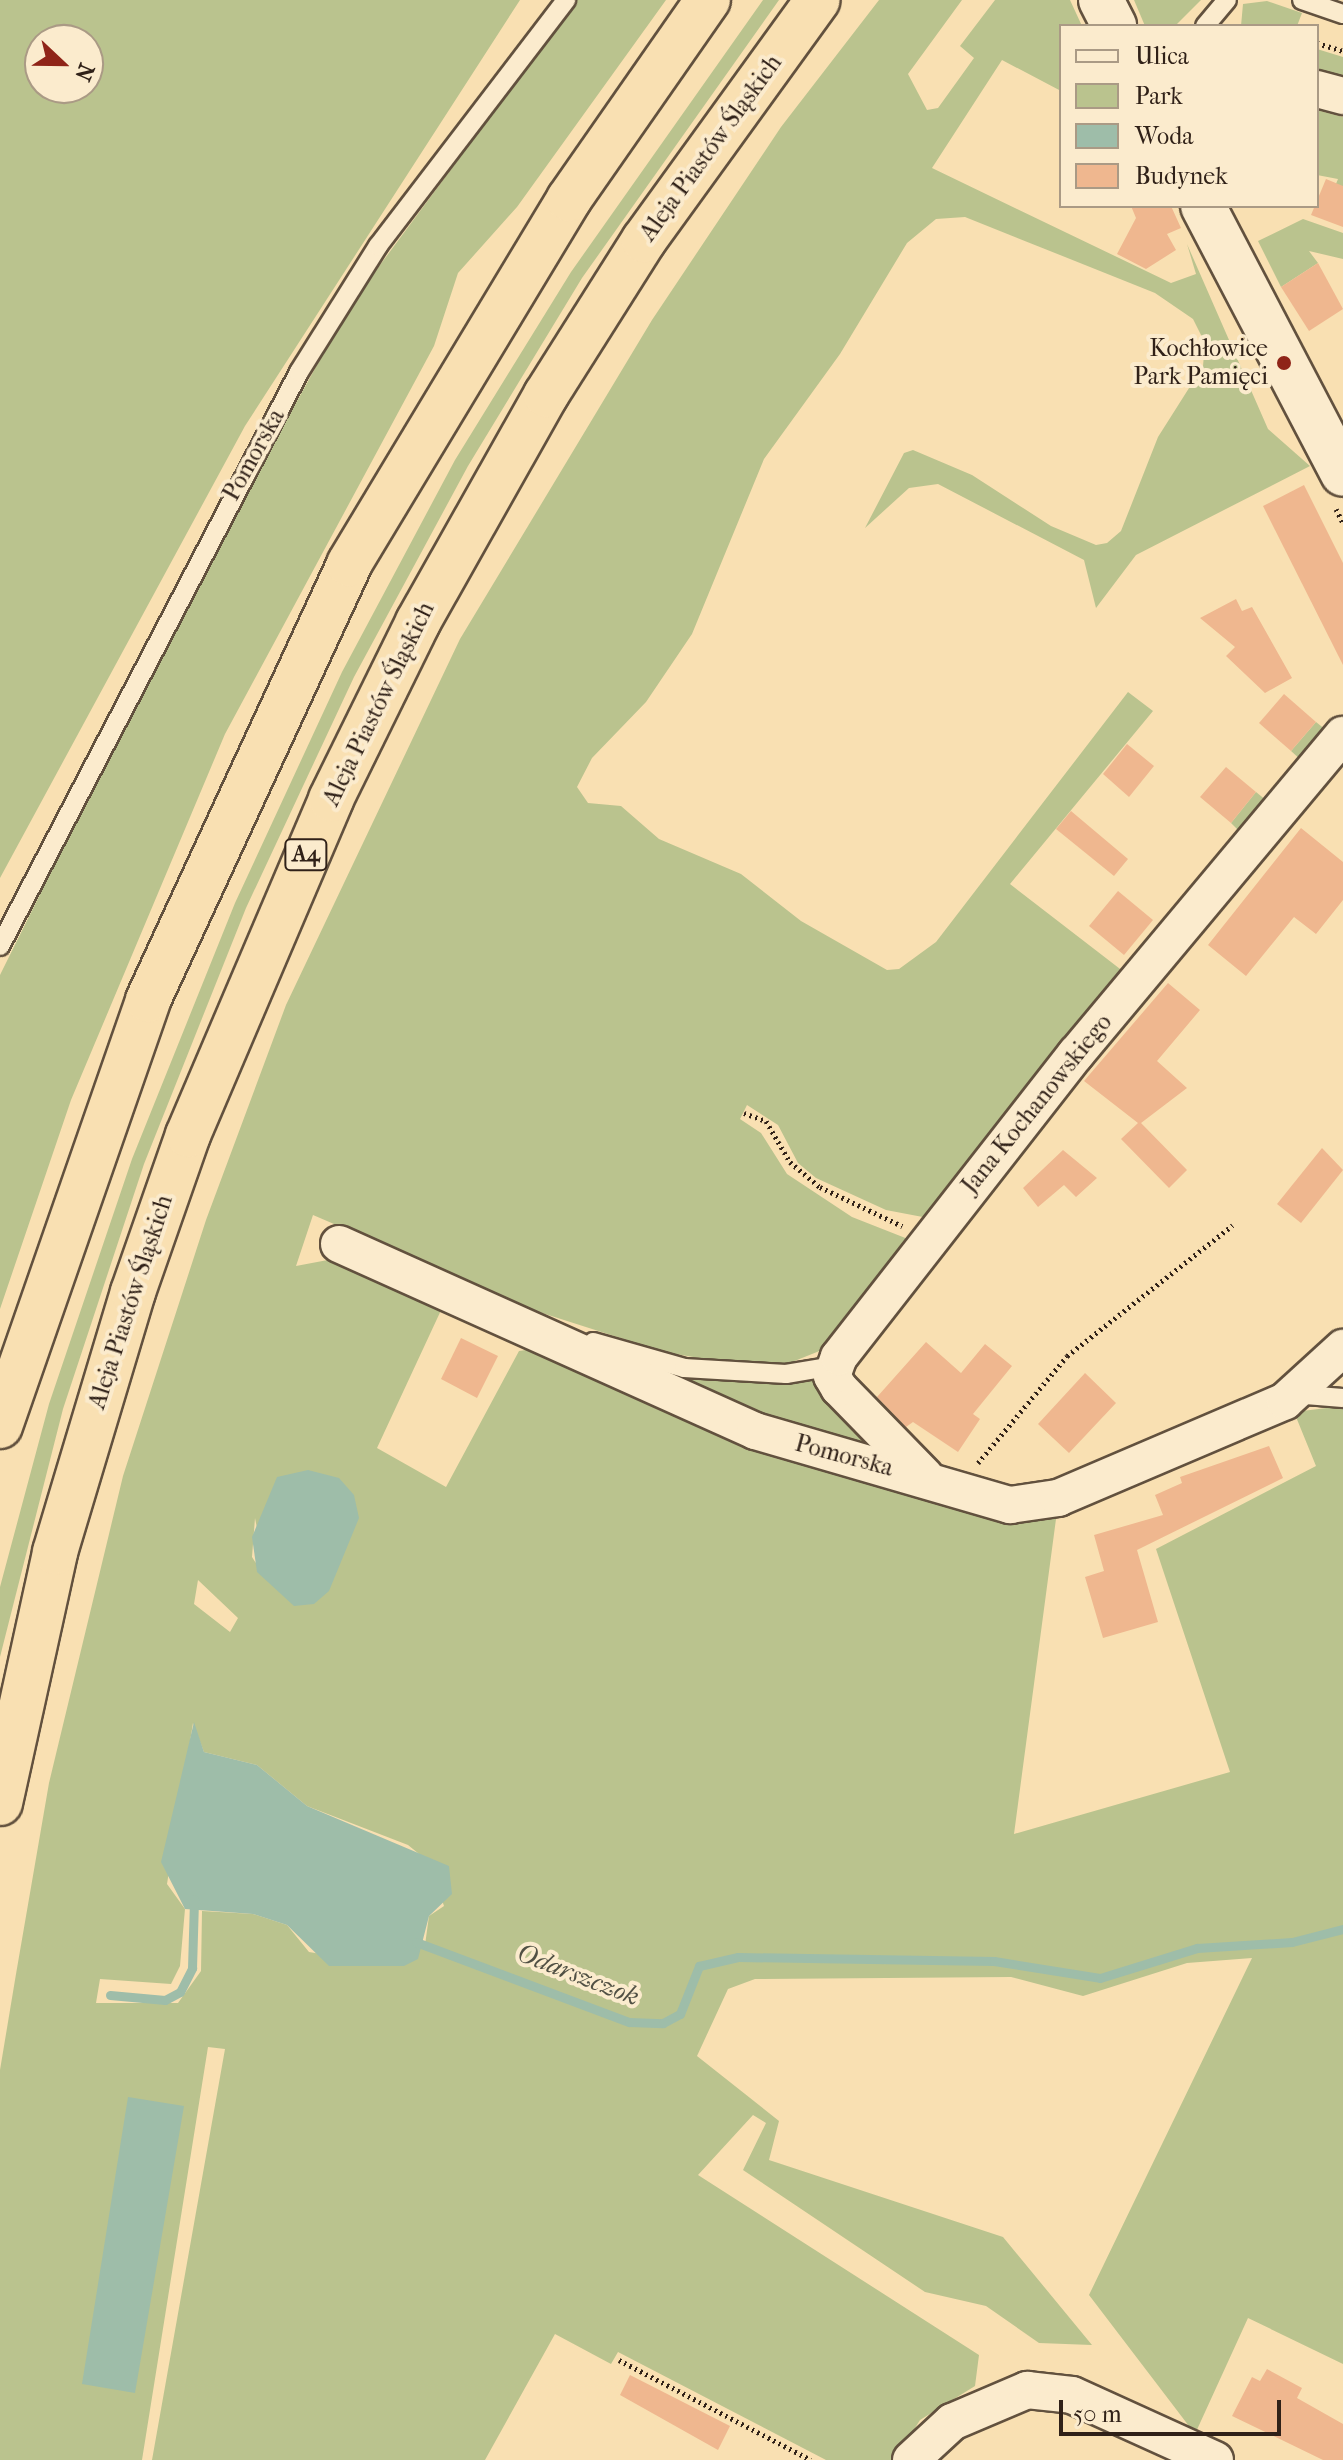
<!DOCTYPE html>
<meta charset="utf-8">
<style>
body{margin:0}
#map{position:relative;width:1343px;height:2460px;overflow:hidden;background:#f9e0b2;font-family:"IM FELL French Canon",serif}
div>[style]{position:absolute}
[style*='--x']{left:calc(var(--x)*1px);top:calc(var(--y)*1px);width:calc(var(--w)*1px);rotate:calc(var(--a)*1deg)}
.green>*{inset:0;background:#bac38e}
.water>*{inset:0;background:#9ebda9}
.stream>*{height:9px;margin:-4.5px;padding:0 4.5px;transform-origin:4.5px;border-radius:4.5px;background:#9ebda9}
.building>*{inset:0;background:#efb78f}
.path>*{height:5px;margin-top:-2.5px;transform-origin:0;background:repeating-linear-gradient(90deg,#302118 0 2px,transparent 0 6px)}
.roads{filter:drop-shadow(2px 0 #62513e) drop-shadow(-2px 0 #62513e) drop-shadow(0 2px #62513e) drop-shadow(0 -2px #62513e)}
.lane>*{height:18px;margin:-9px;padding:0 9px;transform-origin:9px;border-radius:9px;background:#fbebcd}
.street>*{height:36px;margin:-18px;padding:0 18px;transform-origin:18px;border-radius:18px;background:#fbebcd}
.secondary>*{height:44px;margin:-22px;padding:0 22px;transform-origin:22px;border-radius:22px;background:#fbebcd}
.highway>*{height:44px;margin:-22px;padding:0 22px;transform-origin:22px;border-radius:22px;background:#f9e0b2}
.dots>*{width:22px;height:22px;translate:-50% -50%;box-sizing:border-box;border:4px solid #fbebcd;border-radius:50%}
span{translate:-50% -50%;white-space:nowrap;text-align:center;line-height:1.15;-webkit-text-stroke:8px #fbebcd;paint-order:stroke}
.shield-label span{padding:2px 6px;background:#fbebcd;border:2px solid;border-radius:6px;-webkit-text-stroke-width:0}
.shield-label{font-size:22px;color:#302118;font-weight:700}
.street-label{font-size:24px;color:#302118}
.poi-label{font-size:24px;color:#302118}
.right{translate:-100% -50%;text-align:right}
.water-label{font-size:26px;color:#515044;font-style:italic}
.legend{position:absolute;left:1059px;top:24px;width:260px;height:184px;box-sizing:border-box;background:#fbebcd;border:2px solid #aa9a85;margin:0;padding:10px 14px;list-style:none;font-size:24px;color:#302118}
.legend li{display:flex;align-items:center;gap:16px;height:40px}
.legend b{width:40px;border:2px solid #aa9a85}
.north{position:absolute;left:24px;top:24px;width:80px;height:80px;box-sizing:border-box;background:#fbebcd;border:2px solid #aa9a85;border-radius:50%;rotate:112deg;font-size:22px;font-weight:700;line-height:32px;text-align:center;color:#302118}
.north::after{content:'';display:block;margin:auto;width:28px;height:36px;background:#8f2418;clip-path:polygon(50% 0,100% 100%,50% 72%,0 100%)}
.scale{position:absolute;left:1059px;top:2400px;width:222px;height:36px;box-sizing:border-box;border:4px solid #302118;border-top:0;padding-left:10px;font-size:24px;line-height:28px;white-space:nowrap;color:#302118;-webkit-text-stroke:6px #fbebcd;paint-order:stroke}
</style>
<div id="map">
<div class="green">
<i style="clip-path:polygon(evenodd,0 0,520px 0,245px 426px,0 878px,0 0,40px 40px,88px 40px,88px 88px,40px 88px,40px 40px)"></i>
<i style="clip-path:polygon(577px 0,666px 0,517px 207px,458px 273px,434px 346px,225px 734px,71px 1100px,0 1309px,0 975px,183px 606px,351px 304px)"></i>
<i style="clip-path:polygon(763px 0,779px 0,582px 278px,468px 466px,354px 677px,246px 908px,144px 1164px,63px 1409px,0 1657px,0 1587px,49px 1404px,132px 1159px,235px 903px,342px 672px,455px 460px,571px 272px)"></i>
<i style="clip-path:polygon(evenodd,879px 0,962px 0,908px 74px,927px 110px,938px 108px,974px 58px,960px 46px,995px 0,1070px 0,1082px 26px,1061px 26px,1061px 91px,1002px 60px,932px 168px,1171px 283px,1196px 274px,1187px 244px,1268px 429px,1310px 466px,1136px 555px,1096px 608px,1084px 560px,938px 484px,909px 488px,865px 528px,904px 453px,913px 450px,972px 475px,1051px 526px,1096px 545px,1107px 543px,1121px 531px,1158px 437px,1203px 366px,1205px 343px,1193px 319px,1155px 293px,965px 217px,936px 219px,907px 243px,840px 354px,764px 459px,692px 634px,646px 702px,592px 758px,577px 787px,588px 803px,621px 806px,659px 839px,741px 874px,801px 921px,887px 970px,899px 969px,936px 942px,1128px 692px,1153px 711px,1010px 884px,1124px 972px,928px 1218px,886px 1210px,816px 1178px,798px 1163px,778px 1125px,747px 1105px,740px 1119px,761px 1133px,787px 1174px,852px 1217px,913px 1241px,832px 1346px,787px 1364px,740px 1365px,664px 1352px,539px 1312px,313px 1215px,296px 1266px,333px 1259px,443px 1306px,377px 1448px,446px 1487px,519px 1351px,533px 1349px,1029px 1518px,1056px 1519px,1014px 1834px,1230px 1772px,1156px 1549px,1316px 1466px,1294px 1412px,1343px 1406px,1343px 2364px,1248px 2318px,1195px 2434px,1089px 2295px,1252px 1958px,1187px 1963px,1083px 1996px,1011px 1977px,755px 1979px,728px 1989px,697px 2056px,779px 2121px,769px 2160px,1003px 2237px,1092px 2345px,1039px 2343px,986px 2306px,925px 2292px,743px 2170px,766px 2123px,753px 2115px,698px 2175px,979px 2355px,975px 2386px,920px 2420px,895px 2460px,826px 2460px,618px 2352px,611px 2364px,555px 2334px,485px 2460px,152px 2460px,225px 2049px,208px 2047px,142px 2460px,0 2460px,0 2070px,16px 1974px,49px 1783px,123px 1476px,206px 1220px,286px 1005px,460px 639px,652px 320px,781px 127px,879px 0,255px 1518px,267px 1580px,252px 1557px,255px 1518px,879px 0,198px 1580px,238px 1618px,230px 1632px,194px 1604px,198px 1580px,879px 0,193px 1723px,204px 1752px,257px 1765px,307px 1806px,408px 1845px,429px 1862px,444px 1906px,429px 1916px,425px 1945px,394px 1966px,309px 1952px,287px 1925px,253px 1914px,202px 1911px,201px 1971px,178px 2003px,96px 2003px,100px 1979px,171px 1984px,180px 1966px,185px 1909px,167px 1884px,193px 1723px)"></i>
<i style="clip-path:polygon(1134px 0,1201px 0,1177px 24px,1145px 26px)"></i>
<i style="clip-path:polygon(1267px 1px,1302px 13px,1297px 26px,1241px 26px,1243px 4px)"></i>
<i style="clip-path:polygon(1317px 49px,1343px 57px,1343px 77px,1317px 72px)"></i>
<i style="clip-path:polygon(1317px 110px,1343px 117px,1343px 195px,1333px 191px,1338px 179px,1317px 175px)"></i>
<i style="clip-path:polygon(1303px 219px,1343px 233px,1343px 259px,1309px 251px,1318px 263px,1281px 287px,1258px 241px)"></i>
<i style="clip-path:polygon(1316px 722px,1326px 730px,1301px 760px,1291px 751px)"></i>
<i style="clip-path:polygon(1256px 792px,1267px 801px,1241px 833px,1231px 823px)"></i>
<i style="clip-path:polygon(651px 1368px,815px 1377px,897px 1458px,779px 1434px)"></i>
</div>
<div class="water">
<i style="clip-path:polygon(308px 1470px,339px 1478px,354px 1495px,359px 1518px,329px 1591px,314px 1604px,294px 1606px,257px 1572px,252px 1537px,277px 1477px)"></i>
<i style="clip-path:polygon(194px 1722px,204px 1752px,257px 1765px,307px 1806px,449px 1866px,452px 1894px,429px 1916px,418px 1959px,404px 1966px,329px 1966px,287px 1925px,253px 1914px,185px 1909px,161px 1862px)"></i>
<i style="clip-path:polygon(128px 2097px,184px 2106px,135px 2393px,82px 2384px)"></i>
</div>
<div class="stream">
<i style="--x:416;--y:1942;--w:228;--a:20.6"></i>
<i style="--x:629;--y:2022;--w:34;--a:2"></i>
<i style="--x:663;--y:2023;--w:19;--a:-28"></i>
<i style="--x:680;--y:2014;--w:52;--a:-68.4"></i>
<i style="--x:699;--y:1966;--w:40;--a:-13"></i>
<i style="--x:738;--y:1957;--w:256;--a:0.9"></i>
<i style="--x:994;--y:1961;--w:107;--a:9.1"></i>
<i style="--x:1100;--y:1978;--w:102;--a:-17.2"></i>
<i style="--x:1197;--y:1948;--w:95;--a:-3.6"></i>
<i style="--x:1292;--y:1942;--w:53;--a:-14.3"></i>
<i style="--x:110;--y:1995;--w:55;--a:5.2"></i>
<i style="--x:165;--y:2000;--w:17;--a:-28"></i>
<i style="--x:180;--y:1992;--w:27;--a:-63"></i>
<i style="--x:192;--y:1968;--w:69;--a:-88.3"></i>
</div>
<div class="building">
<i style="clip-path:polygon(1326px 179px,1343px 186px,1343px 227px,1311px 215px)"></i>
<i style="clip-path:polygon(1131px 206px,1171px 206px,1181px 228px,1167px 234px,1176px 250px,1146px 269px,1117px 254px,1136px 218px)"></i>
<i style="clip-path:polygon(1318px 263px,1343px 309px,1309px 331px,1281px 287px)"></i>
<i style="clip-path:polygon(1304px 485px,1343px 563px,1343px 665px,1263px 506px)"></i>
<i style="clip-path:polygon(1236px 599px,1242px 611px,1252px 607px,1292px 678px,1265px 693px,1226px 656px,1235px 647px,1200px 618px)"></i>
<i style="clip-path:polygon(1284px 694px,1316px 722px,1291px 751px,1259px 723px)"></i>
<i style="clip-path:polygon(1127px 744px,1154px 766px,1129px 797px,1103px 774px)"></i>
<i style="clip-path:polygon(1226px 767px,1256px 792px,1231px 823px,1200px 797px)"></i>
<i style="clip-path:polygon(1071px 811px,1128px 859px,1114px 876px,1056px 829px)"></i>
<i style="clip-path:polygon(1301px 828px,1343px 862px,1343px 900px,1316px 934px,1294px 917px,1246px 976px,1208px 945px)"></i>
<i style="clip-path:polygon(1118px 891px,1153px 920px,1124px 955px,1089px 926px)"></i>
<i style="clip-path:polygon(1168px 983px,1200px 1010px,1157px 1061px,1187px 1088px,1141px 1123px,1187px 1170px,1169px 1188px,1121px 1139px,1138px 1123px,1084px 1081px)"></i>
<i style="clip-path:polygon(1322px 1148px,1343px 1170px,1301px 1223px,1277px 1204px)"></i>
<i style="clip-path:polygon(1063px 1150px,1097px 1178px,1076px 1197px,1064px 1185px,1038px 1207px,1023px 1188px)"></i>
<i style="clip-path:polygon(461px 1338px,498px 1356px,477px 1398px,441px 1379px)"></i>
<i style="clip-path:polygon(926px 1342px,961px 1373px,985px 1344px,1012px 1366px,973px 1414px,980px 1419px,958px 1452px,913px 1422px,906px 1427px,877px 1397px)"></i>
<i style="clip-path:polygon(1085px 1373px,1116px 1403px,1069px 1453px,1038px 1424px)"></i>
<i style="clip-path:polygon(1269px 1446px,1283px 1478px,1137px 1550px,1158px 1622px,1103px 1638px,1085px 1577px,1104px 1571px,1094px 1535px,1163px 1515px,1155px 1495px,1182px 1483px,1180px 1477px)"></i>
<i style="clip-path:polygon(1267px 2369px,1302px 2388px,1297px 2398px,1343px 2424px,1343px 2460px,1323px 2460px,1232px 2416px,1252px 2377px,1260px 2381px)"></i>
<i style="clip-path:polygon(630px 2375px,730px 2426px,718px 2450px,620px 2395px)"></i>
</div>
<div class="path">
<i style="--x:1260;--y:26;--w:3;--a:0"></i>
<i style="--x:1317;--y:43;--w:27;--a:17"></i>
<i style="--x:1336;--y:509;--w:16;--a:63"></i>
<i style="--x:744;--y:1113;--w:23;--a:20"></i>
<i style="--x:766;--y:1121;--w:48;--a:59.7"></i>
<i style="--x:790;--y:1162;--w:39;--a:40"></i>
<i style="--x:820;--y:1187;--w:91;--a:25.4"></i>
<i style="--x:978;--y:1463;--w:139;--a:-50.2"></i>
<i style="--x:1067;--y:1356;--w:211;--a:-38.3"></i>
<i style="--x:619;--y:2360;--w:216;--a:27.5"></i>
</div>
<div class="roads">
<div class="lane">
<i style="--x:1302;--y:0;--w:43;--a:18.9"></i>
<i style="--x:1205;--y:26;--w:34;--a:-50"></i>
<i style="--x:0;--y:946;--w:647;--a:-62.48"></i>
<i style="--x:299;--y:372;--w:149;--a:-57.9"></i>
<i style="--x:378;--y:246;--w:310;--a:-52.6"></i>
<i style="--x:593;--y:1342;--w:95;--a:15.9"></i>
<i style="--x:684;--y:1368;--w:102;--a:3.4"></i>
<i style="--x:786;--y:1374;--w:49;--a:-9.5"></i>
<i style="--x:1293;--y:1394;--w:50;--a:4.6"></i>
</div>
<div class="street">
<i style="--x:1317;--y:89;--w:27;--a:15"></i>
<i style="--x:339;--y:1244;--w:456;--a:24.2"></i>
<i style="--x:755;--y:1431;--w:266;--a:16.2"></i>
<i style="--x:1010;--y:1505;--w:49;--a:-8.3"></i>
<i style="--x:1058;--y:1498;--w:247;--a:-23.1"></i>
<i style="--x:1285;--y:1401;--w:79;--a:-42.4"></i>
<i style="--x:925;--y:1476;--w:123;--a:-134.3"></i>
<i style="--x:839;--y:1388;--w:14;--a:-120"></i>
<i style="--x:832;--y:1376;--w:20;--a:-70"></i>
<i style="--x:839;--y:1357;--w:385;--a:-52"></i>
<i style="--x:1076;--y:1054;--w:416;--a:-50.1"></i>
<i style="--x:911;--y:2460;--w:56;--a:-42.8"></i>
<i style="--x:952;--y:2422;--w:82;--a:-23.1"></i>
<i style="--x:1027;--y:2390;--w:45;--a:6.3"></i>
<i style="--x:1072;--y:2395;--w:157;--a:24.4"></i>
</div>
<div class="secondary">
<i style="--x:1101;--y:0;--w:29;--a:63"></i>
<i style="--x:1203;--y:206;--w:302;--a:62.4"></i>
</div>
<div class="highway">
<i style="--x:0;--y:1426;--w:451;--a:-70.8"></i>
<i style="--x:148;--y:1000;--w:480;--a:-65.2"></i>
<i style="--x:349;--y:564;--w:426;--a:-58.9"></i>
<i style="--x:569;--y:199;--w:243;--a:-55.1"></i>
<i style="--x:0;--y:1803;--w:257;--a:-77.6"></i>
<i style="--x:55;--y:1552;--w:271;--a:-73.3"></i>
<i style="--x:133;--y:1292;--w:166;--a:-70.7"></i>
<i style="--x:188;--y:1135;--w:365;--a:-66.9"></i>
<i style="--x:331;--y:799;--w:197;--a:-63.8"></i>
<i style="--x:418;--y:622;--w:261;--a:-60.6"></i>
<i style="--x:546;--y:395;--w:183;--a:-57.7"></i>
<i style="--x:644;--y:240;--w:296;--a:-54.1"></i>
</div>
</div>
<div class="dots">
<i style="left:1284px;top:363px;background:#8f2418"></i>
</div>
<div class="shield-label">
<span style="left:306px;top:855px">A4</span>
</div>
<div class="street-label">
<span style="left:711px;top:148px;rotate:-54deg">Aleja Piastów Śląskich</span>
<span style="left:254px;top:455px;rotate:-61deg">Pomorska</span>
<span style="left:379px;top:704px;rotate:-64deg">Aleja Piastów Śląskich</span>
<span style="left:1037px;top:1104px;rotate:-51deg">Jana Kochanowskiego</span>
<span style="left:131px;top:1302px;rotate:-72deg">Aleja Piastów Śląskich</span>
<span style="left:844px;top:1456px;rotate:15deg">Pomorska</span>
</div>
<div class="poi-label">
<span class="right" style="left:1268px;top:363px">Kochłowice<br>Park Pamięci</span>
</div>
<div class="water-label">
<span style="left:578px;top:1975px;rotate:21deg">Odarszczok</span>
</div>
<ul class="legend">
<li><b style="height:10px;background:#fbebcd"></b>Ulica</li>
<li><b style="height:22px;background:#bac38e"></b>Park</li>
<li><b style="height:22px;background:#9ebda9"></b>Woda</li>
<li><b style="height:22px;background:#efb78f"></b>Budynek</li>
</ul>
<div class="north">N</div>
<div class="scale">50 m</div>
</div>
